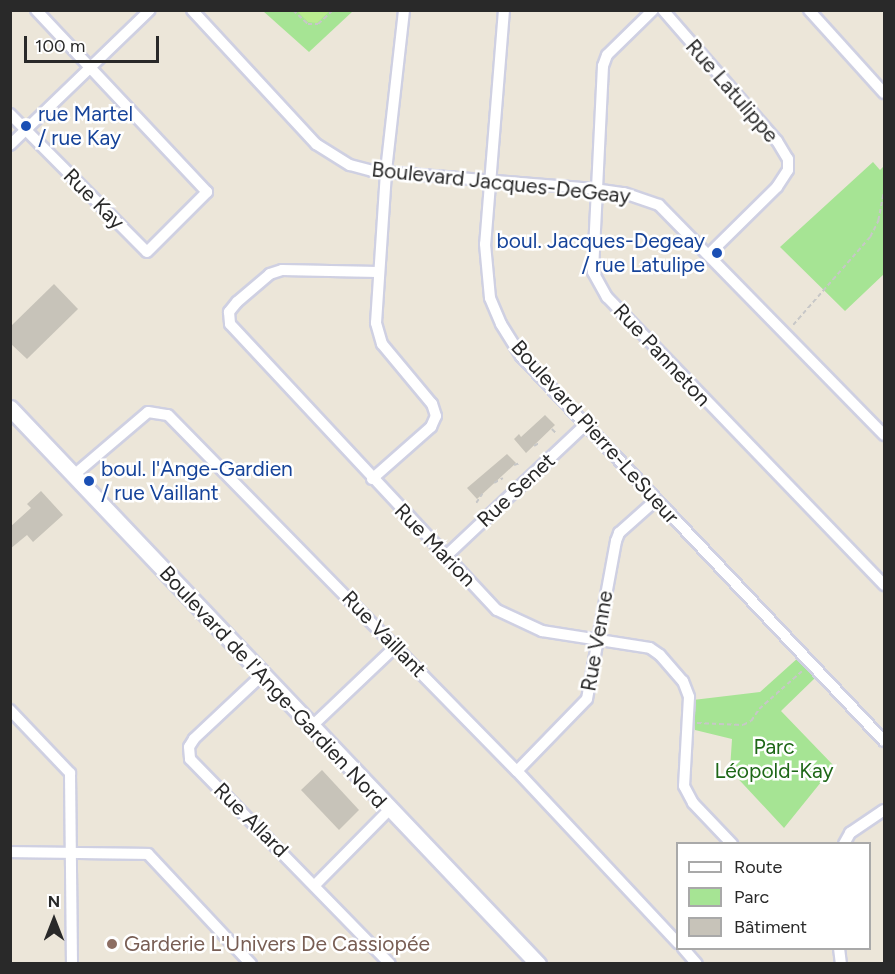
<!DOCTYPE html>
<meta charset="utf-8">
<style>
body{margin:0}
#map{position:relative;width:895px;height:974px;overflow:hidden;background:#ece6d9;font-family:Figtree,sans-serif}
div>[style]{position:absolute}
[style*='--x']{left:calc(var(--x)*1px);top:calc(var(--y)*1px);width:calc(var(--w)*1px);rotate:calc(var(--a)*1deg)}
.green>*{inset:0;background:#a6e494}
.pitch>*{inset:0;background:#baec8f}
.building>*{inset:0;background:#c7c3b9}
.path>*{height:1.5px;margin-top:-0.75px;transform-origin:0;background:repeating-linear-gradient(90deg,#c7c7c7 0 4.5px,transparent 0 7.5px)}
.roads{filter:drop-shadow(2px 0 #cfd0e2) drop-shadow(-2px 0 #cfd0e2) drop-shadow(0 2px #cfd0e2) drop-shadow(0 -2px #cfd0e2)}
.street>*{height:10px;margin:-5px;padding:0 5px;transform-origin:5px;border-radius:5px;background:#fff}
.secondary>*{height:15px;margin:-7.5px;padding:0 7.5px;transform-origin:7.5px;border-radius:7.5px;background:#fff}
.dots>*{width:16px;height:16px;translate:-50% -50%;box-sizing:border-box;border:3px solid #fff;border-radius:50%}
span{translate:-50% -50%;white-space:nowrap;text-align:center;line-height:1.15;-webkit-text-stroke:5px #fff;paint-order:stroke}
.street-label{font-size:21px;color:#292929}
.transit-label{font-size:21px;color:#164399}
.left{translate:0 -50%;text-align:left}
.right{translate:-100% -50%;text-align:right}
.park-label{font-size:21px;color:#1e6717}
.education-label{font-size:21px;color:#785e54}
.frame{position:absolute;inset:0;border:12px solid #292929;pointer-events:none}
.legend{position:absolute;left:676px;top:842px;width:195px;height:108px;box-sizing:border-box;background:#fff;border:2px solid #a9a9a9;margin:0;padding:8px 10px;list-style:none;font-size:18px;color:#292929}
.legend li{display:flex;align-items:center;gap:12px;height:30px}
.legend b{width:30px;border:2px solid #a9a9a9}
.north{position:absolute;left:24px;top:890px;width:60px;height:60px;-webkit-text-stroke:4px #fff;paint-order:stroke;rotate:0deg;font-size:16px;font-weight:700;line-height:24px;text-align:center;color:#292929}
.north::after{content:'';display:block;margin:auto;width:21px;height:27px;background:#292929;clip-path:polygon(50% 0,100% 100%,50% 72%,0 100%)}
.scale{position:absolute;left:24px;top:36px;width:135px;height:27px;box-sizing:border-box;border:3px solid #292929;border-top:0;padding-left:8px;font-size:18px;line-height:21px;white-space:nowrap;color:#292929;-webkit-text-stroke:4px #fff;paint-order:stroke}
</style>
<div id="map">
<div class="green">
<i style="clip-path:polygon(263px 11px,353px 11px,309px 52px)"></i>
<i style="clip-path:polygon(873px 162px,880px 170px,884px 166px,884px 274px,845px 311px,780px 247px)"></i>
<i style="clip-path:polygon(799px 657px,816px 677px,781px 711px,834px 766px,784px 828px,730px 770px,732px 739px,695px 730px,693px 700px,760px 692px)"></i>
</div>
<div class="pitch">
<i style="clip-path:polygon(297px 11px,330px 11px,317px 23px,308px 22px)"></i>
</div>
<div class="building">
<i style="clip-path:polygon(54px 284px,78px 309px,27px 359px,10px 343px,10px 327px)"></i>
<i style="clip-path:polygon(545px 415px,555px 425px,526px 453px,514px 439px,519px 434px,521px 437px)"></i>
<i style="clip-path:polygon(507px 454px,516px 463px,477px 499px,467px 488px)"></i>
<i style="clip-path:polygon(41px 491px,63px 515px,33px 542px,27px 535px,10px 549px,10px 527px,31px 508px,27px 504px)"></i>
<i style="clip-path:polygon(322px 770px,359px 810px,339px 830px,301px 790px)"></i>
</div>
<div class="path">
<i style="--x:293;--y:10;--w:21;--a:43"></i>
<i style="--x:308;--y:24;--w:10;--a:0"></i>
<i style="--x:318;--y:24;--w:21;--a:-43"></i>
<i style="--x:793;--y:325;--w:117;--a:-48.8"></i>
<i style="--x:870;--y:237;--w:18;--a:-63"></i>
<i style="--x:878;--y:221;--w:33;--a:-79"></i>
<i style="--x:552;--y:429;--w:6;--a:45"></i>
<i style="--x:534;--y:446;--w:6;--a:-31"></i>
<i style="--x:514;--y:465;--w:6;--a:-18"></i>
<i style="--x:494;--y:483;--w:10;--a:-29"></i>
<i style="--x:476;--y:503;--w:11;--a:-56"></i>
<i style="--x:697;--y:723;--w:46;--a:2.5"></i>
<i style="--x:743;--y:725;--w:9;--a:-27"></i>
<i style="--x:751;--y:721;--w:14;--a:-56"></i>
<i style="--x:759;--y:709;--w:57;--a:-41.5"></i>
</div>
<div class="roads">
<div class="street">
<i style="--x:192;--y:10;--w:183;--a:47.2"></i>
<i style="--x:316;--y:144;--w:40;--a:32"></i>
<i style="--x:350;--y:165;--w:23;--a:15"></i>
<i style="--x:372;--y:171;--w:223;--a:4.6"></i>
<i style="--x:594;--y:189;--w:30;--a:8"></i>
<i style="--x:624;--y:193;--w:37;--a:19"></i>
<i style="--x:659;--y:205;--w:322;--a:45.6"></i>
<i style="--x:504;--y:10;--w:235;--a:94.6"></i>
<i style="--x:485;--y:244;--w:54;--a:84.7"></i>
<i style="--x:490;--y:298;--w:28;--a:67"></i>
<i style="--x:501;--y:324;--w:38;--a:58"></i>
<i style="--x:521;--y:356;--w:529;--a:46.68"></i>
<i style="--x:653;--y:10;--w:64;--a:135.6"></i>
<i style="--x:607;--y:55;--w:12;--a:110"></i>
<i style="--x:603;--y:66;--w:206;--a:92.8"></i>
<i style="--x:593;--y:272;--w:29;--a:61"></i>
<i style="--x:607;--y:297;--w:400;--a:46.1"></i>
<i style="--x:663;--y:10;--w:174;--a:49"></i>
<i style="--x:777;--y:141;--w:21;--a:59"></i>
<i style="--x:788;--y:159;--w:11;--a:90"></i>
<i style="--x:788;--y:170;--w:20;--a:123"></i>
<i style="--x:777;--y:187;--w:94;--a:135.4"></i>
<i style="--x:809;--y:10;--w:112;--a:47.9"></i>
<i style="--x:10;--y:114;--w:194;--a:45.2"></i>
<i style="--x:147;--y:252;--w:85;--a:-45"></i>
<i style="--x:207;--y:192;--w:250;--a:-133.2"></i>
<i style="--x:10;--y:145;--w:194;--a:-44"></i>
<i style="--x:378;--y:272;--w:96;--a:-178.8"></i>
<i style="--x:282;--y:270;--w:13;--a:162"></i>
<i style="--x:270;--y:274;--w:43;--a:139.7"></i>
<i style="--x:237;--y:302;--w:13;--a:129"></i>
<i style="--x:229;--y:312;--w:12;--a:85"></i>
<i style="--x:230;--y:324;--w:391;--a:47"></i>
<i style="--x:497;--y:610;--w:50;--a:25"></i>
<i style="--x:542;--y:631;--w:109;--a:8.9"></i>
<i style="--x:650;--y:648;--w:12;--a:35"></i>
<i style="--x:660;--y:655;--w:35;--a:49"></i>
<i style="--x:683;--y:681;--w:17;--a:69"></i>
<i style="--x:689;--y:697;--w:89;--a:93.2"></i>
<i style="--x:684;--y:786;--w:19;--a:62"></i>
<i style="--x:693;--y:803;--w:57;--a:46.4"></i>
<i style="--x:74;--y:475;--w:97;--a:-40.4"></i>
<i style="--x:148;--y:412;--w:20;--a:9"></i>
<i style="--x:168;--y:415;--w:499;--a:45.6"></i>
<i style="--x:517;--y:771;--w:236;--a:46.9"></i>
<i style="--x:372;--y:479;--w:79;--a:-41.4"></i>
<i style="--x:431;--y:427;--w:12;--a:-66"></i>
<i style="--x:436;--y:416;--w:13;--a:-108"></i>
<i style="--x:432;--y:404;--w:78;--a:-129.8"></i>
<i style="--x:382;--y:344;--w:22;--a:-106"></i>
<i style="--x:376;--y:323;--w:152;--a:-86.2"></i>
<i style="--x:386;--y:171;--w:162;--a:-83.6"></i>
<i style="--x:446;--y:556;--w:192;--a:-43.3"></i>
<i style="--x:261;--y:676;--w:92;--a:136.8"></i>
<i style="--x:194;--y:739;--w:9;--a:122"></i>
<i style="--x:189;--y:747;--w:12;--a:85"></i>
<i style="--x:190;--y:759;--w:286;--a:45.7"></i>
<i style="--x:10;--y:710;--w:87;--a:46.4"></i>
<i style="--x:70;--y:773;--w:191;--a:89.4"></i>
<i style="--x:311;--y:727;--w:117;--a:-43.6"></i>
<i style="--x:517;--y:771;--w:100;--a:-45.8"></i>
<i style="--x:587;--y:699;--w:161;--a:-79.6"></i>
<i style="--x:616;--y:541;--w:9;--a:-69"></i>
<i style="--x:619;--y:533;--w:50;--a:-41.7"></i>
<i style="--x:844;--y:844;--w:13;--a:-61"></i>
<i style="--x:850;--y:833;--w:41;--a:-34.1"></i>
<i style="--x:10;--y:852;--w:138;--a:0.8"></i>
<i style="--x:148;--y:854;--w:151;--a:46.9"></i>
<i style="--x:315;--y:885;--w:105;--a:-45.4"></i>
<i style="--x:683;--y:948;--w:21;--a:49"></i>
<i style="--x:839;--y:948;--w:16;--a:83"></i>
</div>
<div class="secondary">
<i style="--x:10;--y:408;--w:767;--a:46.48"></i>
</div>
</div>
<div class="dots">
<i style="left:26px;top:126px;background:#1a4fb4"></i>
<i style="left:717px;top:253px;background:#1a4fb4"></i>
<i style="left:89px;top:481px;background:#1a4fb4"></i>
<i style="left:112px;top:944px;background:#8d6e63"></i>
</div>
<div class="street-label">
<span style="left:732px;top:91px;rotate:49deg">Rue Latulippe</span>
<span style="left:501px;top:183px;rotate:6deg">Boulevard Jacques-DeGeay</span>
<span style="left:94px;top:199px;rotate:45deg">Rue Kay</span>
<span style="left:662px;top:355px;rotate:47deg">Rue Panneton</span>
<span style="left:595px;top:432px;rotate:48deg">Boulevard Pierre-LeSueur</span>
<span style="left:516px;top:490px;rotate:-43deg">Rue Senet</span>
<span style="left:435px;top:545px;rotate:46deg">Rue Marion</span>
<span style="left:384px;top:634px;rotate:46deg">Rue Vaillant</span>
<span style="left:597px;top:641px;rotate:-80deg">Rue Venne</span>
<span style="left:273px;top:687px;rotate:47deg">Boulevard de l'Ange-Gardien Nord</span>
<span style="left:251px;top:820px;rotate:45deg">Rue Allard</span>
</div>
<div class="transit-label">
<span class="left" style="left:38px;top:126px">rue Martel<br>/ rue Kay</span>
<span class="right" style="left:705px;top:253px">boul. Jacques-Degeay<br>/ rue Latulipe</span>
<span class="left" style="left:101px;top:481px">boul. l'Ange-Gardien<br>/ rue Vaillant</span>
</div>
<div class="park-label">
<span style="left:774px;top:759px">Parc<br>Léopold-Kay</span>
</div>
<div class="education-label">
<span class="left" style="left:124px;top:944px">Garderie L'Univers De Cassiopée</span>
</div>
<div class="frame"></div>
<ul class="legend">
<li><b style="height:8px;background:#fff"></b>Route</li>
<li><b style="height:16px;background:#a6e494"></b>Parc</li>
<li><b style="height:16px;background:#c7c3b9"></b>Bâtiment</li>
</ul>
<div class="north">N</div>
<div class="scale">100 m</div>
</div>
